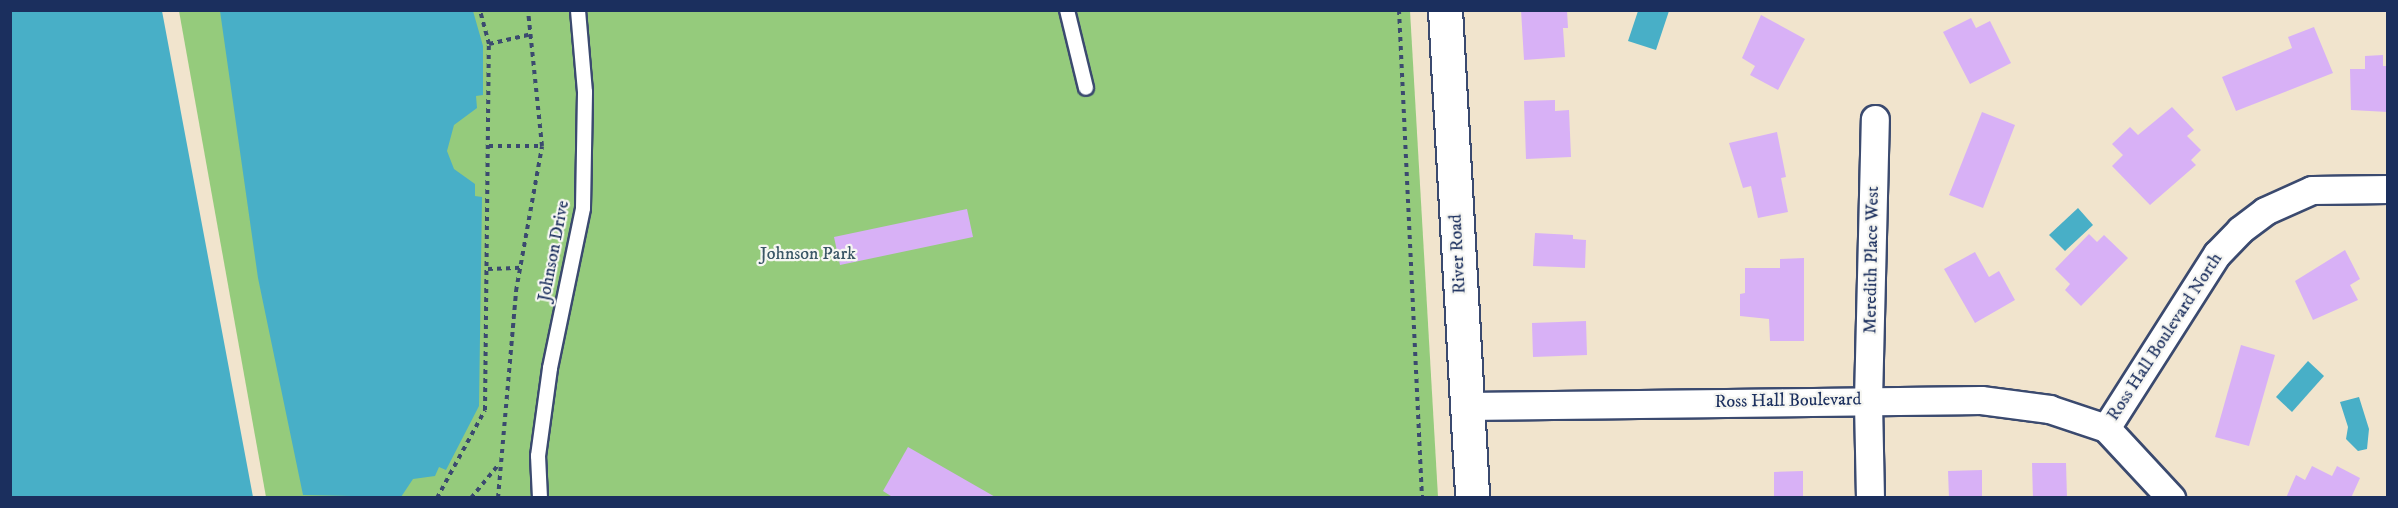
<!DOCTYPE html>
<style>
body{margin:0}
#map{position:relative;width:2398px;height:508px;overflow:hidden;background:#f1e4cd;font-family:"IM FELL DW Pica",serif}
div>[style]{position:absolute}
[style*='--x']{left:calc(var(--x)*1px);top:calc(var(--y)*1px);width:calc(var(--w)*1px);rotate:calc(var(--a)*1deg)}
.green>*{inset:0;background:#95cb7c}
.water>*{inset:0;background:#48afc7}
.building>*{inset:0;background:#d8b1f6}
.path>*{height:4px;margin-top:-2px;transform-origin:0;background:repeating-linear-gradient(90deg,#3b4a6f 0 4.5px,transparent 0 9px)}
.roads{filter:drop-shadow(2px 0 #3b4a6f) drop-shadow(-2px 0 #3b4a6f) drop-shadow(0 2px #3b4a6f) drop-shadow(0 -2px #3b4a6f)}
.service>*{height:14px;margin:-7px;padding:0 7px;transform-origin:7px;border-radius:7px;background:#fff}
.minor>*{height:27px;margin:-13.5px;padding:0 13.5px;transform-origin:13.5px;border-radius:13.5px;background:#fff}
.tertiary>*{height:33px;margin:-16.5px;padding:0 16.5px;transform-origin:16.5px;border-radius:16.5px;background:#fff}
span{translate:-50% -50%;white-space:nowrap;text-align:center;line-height:1.15;-webkit-text-stroke:4.5px #f6f6f2;paint-order:stroke}
.street-label{font-size:18px;color:#1b2f5e}
.park-label{font-size:18px;color:#3a5666}
.frame{position:absolute;inset:0;border:12px solid #1b2f5e;pointer-events:none}
</style>
<div id="map">
<div class="green">
<i style="clip-path:polygon(179px 11px,1410px 11px,1438px 497px,266px 497px)"></i>
</div>
<div class="water">
<i style="clip-path:polygon(10px 11px,162px 11px,253px 497px,11px 497px)"></i>
<i style="clip-path:polygon(220px 11px,473px 11px,483px 46px,483px 95px,476px 96px,477px 108px,454px 125px,447px 151px,454px 169px,475px 184px,475px 196px,482px 197px,479px 406px,446px 470px,439px 467px,435px 476px,413px 479px,401px 497px,303px 495px,258px 278px)"></i>
<i style="clip-path:polygon(1638px 11px,1669px 11px,1656px 50px,1628px 41px)"></i>
<i style="clip-path:polygon(2078px 208px,2093px 225px,2065px 251px,2049px 235px)"></i>
<i style="clip-path:polygon(2308px 361px,2324px 376px,2292px 412px,2276px 397px)"></i>
<i style="clip-path:polygon(2359px 397px,2369px 429px,2367px 449px,2358px 451px,2346px 439px,2348px 427px,2340px 402px)"></i>
</div>
<div class="building">
<i style="clip-path:polygon(1521px 10px,1567px 10px,1568px 28px,1563px 28px,1565px 57px,1524px 60px)"></i>
<i style="clip-path:polygon(1761px 15px,1805px 39px,1778px 90px,1750px 75px,1755px 66px,1742px 58px)"></i>
<i style="clip-path:polygon(1971px 18px,1976px 28px,1990px 21px,2011px 63px,1970px 84px,1943px 32px)"></i>
<i style="clip-path:polygon(2314px 27px,2333px 73px,2236px 111px,2222px 77px,2292px 48px,2288px 37px)"></i>
<i style="clip-path:polygon(2383px 55px,2383px 66px,2388px 66px,2388px 112px,2351px 110px,2350px 69px,2365px 69px,2365px 56px)"></i>
<i style="clip-path:polygon(1555px 100px,1555px 111px,1569px 110px,1571px 157px,1526px 159px,1524px 101px)"></i>
<i style="clip-path:polygon(2172px 107px,2194px 130px,2187px 136px,2201px 150px,2191px 160px,2196px 165px,2150px 205px,2112px 166px,2123px 155px,2112px 144px,2130px 127px,2138px 135px)"></i>
<i style="clip-path:polygon(1982px 112px,2015px 125px,1983px 208px,1949px 195px)"></i>
<i style="clip-path:polygon(1777px 132px,1786px 177px,1781px 178px,1788px 212px,1758px 218px,1751px 186px,1743px 188px,1729px 143px)"></i>
<i style="clip-path:polygon(967px 209px,973px 237px,840px 265px,834px 237px)"></i>
<i style="clip-path:polygon(1535px 233px,1573px 235px,1573px 239px,1586px 240px,1585px 268px,1533px 266px)"></i>
<i style="clip-path:polygon(2089px 234px,2097px 242px,2104px 235px,2128px 258px,2081px 306px,2065px 290px,2070px 284px,2055px 269px)"></i>
<i style="clip-path:polygon(2345px 250px,2360px 279px,2350px 285px,2358px 300px,2313px 320px,2295px 281px)"></i>
<i style="clip-path:polygon(1975px 252px,1989px 277px,1999px 271px,2015px 300px,1975px 323px,1944px 269px)"></i>
<i style="clip-path:polygon(1804px 258px,1804px 341px,1770px 341px,1769px 319px,1740px 316px,1740px 294px,1745px 293px,1745px 268px,1780px 268px,1780px 259px)"></i>
<i style="clip-path:polygon(1586px 321px,1587px 355px,1533px 357px,1532px 323px)"></i>
<i style="clip-path:polygon(2241px 345px,2275px 355px,2249px 446px,2215px 437px)"></i>
<i style="clip-path:polygon(908px 447px,997px 498px,894px 498px,883px 491px)"></i>
<i style="clip-path:polygon(2032px 463px,2066px 463px,2067px 498px,2033px 498px)"></i>
<i style="clip-path:polygon(2312px 466px,2332px 476px,2337px 466px,2360px 478px,2351px 498px,2286px 498px,2296px 475px,2305px 480px)"></i>
<i style="clip-path:polygon(1982px 470px,1982px 498px,1949px 498px,1948px 471px)"></i>
<i style="clip-path:polygon(1803px 471px,1803px 498px,1774px 498px,1774px 472px)"></i>
</div>
<div class="path">
<i style="--x:1399;--y:10;--w:489;--a:87.3"></i>
<i style="--x:489;--y:44;--w:44;--a:-13.1"></i>
<i style="--x:489;--y:146;--w:53;--a:0"></i>
<i style="--x:488;--y:269;--w:33;--a:-2"></i>
<i style="--x:437;--y:498;--w:100;--a:-61.4"></i>
<i style="--x:485;--y:410;--w:366;--a:-89.4"></i>
<i style="--x:489;--y:44;--w:35;--a:-105"></i>
<i style="--x:471;--y:498;--w:45;--a:-50.4"></i>
<i style="--x:498;--y:498;--w:208;--a:-85"></i>
<i style="--x:516;--y:291;--w:147;--a:-79.8"></i>
<i style="--x:542;--y:146;--w:137;--a:-95.9"></i>
</div>
<div class="roads">
<div class="service">
<i style="--x:1067;--y:10;--w:80;--a:76.3"></i>
<i style="--x:540;--y:498;--w:42;--a:-92.7"></i>
<i style="--x:538;--y:456;--w:89;--a:-82.2"></i>
<i style="--x:550;--y:368;--w:163;--a:-78.3"></i>
<i style="--x:583;--y:208;--w:116;--a:-89"></i>
<i style="--x:585;--y:92;--w:82;--a:-94.9"></i>
</div>
<div class="minor">
<i style="--x:1466;--y:406;--w:515;--a:-0.67"></i>
<i style="--x:1981;--y:400;--w:69;--a:7.5"></i>
<i style="--x:2049;--y:409;--w:60;--a:18.4"></i>
<i style="--x:2106;--y:428;--w:96;--a:47.1"></i>
<i style="--x:2106;--y:428;--w:206;--a:-57.5"></i>
<i style="--x:2217;--y:254;--w:33;--a:-46"></i>
<i style="--x:2240;--y:230;--w:31;--a:-37"></i>
<i style="--x:2265;--y:211;--w:51;--a:-24.1"></i>
<i style="--x:2312;--y:190;--w:76;--a:-0.8"></i>
<i style="--x:1870;--y:498;--w:98;--a:-91.2"></i>
<i style="--x:1868;--y:400;--w:281;--a:-88.6"></i>
</div>
<div class="tertiary">
<i style="--x:1445;--y:10;--w:489;--a:86.8"></i>
</div>
</div>
<div class="street-label">
<span style="left:554px;top:251px;rotate:-79deg">Johnson Drive</span>
<span style="left:1458px;top:254px;rotate:-93deg">River Road</span>
<span style="left:1872px;top:260px;rotate:-89deg">Meredith Place West</span>
<span style="left:2165px;top:337px;rotate:-57deg">Ross Hall Boulevard North</span>
<span style="left:1788px;top:401px;rotate:-1deg">Ross Hall Boulevard</span>
</div>
<div class="park-label">
<span style="left:808px;top:254px">Johnson Park</span>
</div>
<div class="frame"></div>
</div>
